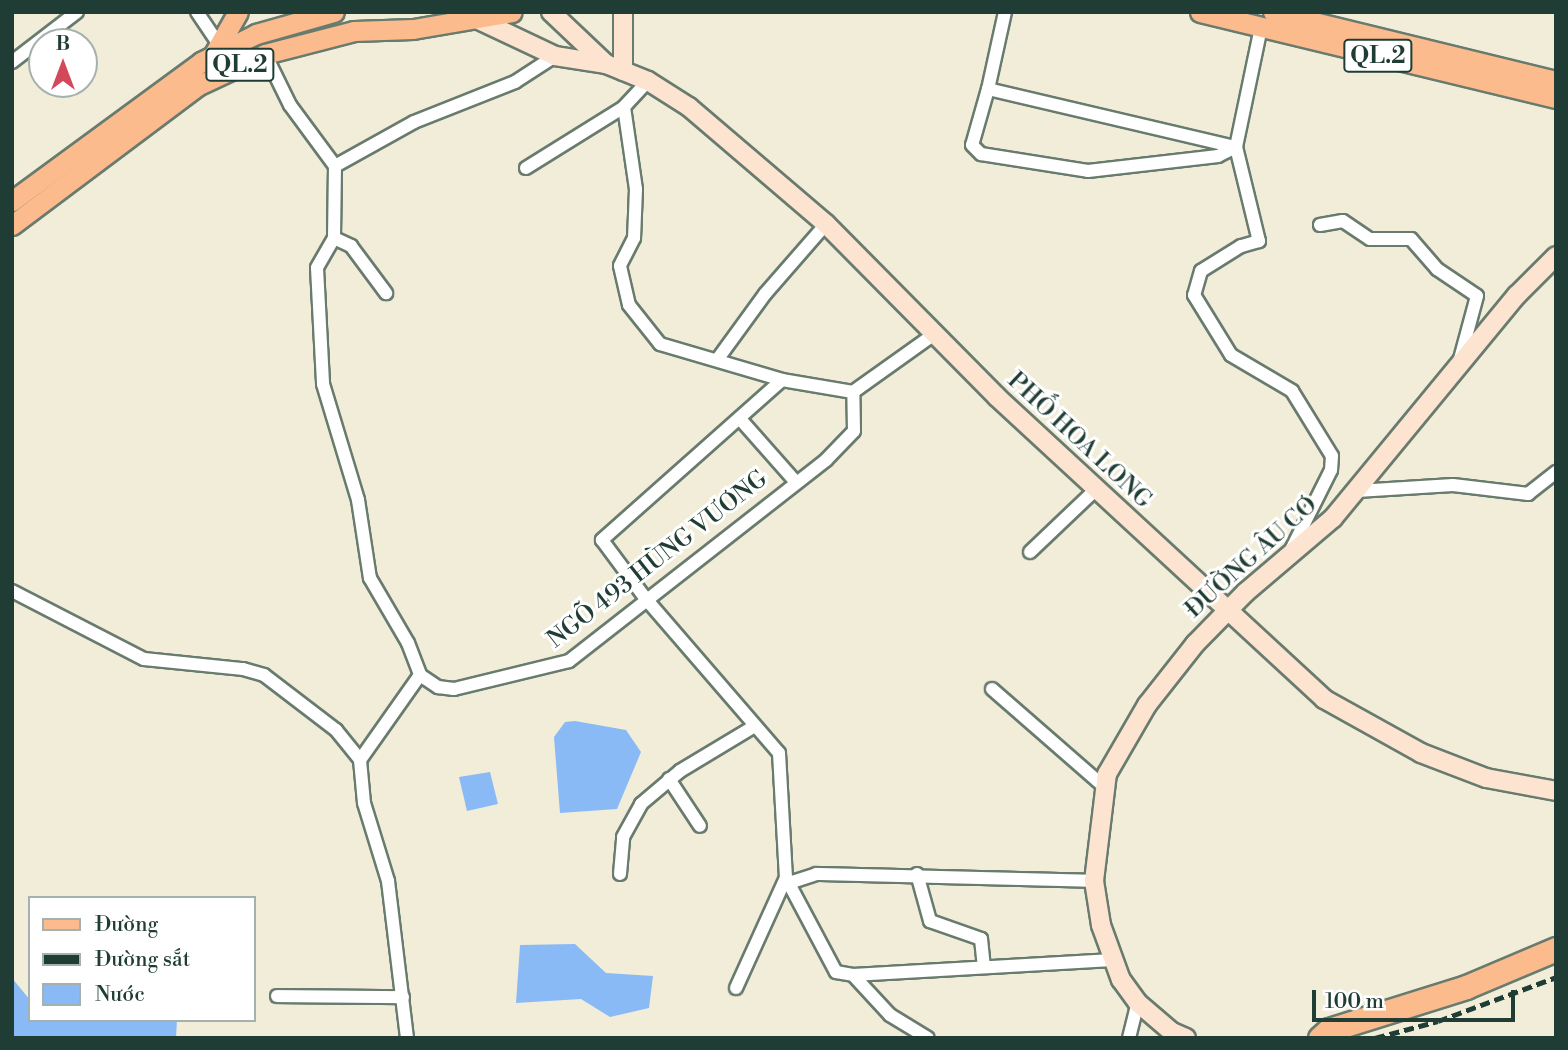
<!DOCTYPE html>
<meta charset="utf-8">
<style>
body{margin:0}
#map{position:relative;width:1568px;height:1050px;overflow:hidden;background:#f1edd9;font-family:"Libre Bodoni",serif}
div>[style]{position:absolute}
[style*='--x']{left:calc(var(--x)*1px);top:calc(var(--y)*1px);width:calc(var(--w)*1px);rotate:calc(var(--a)*1deg)}
.water>*{inset:0;background:#89baf6}
.roads{filter:drop-shadow(2px 0 #687b6e) drop-shadow(-2px 0 #687b6e) drop-shadow(0 2px #687b6e) drop-shadow(0 -2px #687b6e)}
.street>*{height:12px;margin:-6px;padding:0 6px;transform-origin:6px;border-radius:6px;background:#fff}
.secondary>*{height:18px;margin:-9px;padding:0 9px;transform-origin:9px;border-radius:9px;background:#fde4d1}
.primary>*{height:19px;margin:-9.5px;padding:0 9.5px;transform-origin:9.5px;border-radius:9.5px;background:#fbbb8d}
.highway>*{height:23px;margin:-11.5px;padding:0 11.5px;transform-origin:11.5px;border-radius:11.5px;background:#fbbb8d}
.rail>*{height:4.5px;margin-top:-2.25px;transform-origin:0;background:repeating-linear-gradient(90deg,#1f3d34 0 10px,transparent 0 15px)}
span{translate:-50% -50%;white-space:nowrap;text-align:center;line-height:1.15;-webkit-text-stroke:6px #fff;paint-order:stroke}
.shield-label span{padding:2px 5px;background:#fff;border:2px solid;border-radius:5px;-webkit-text-stroke-width:0}
.shield-label{font-size:23px;color:#1f3d34;font-weight:700}
.street-label{font-size:24px;color:#1f3d34}
.frame{position:absolute;inset:0;border:14px solid #1f3d34;pointer-events:none}
.legend{position:absolute;left:28px;top:896px;width:228px;height:126px;box-sizing:border-box;background:#fff;border:2px solid #a5b1ae;margin:0;padding:9px 12px;list-style:none;font-size:21px;color:#1f3d34}
.legend li{display:flex;align-items:center;gap:14px;height:35px}
.legend b{width:35px;border:2px solid #a5b1ae}
.north{position:absolute;left:28px;top:28px;width:70px;height:70px;box-sizing:border-box;background:#fff;border:2px solid #a5b1ae;border-radius:50%;rotate:0deg;font-size:19px;font-weight:700;line-height:28px;text-align:center;color:#1f3d34}
.north::after{content:'';display:block;margin:auto;width:24px;height:32px;background:#d1495b;clip-path:polygon(50% 0,100% 100%,50% 72%,0 100%)}
.scale{position:absolute;left:1312px;top:990px;width:203px;height:32px;box-sizing:border-box;border:4px solid #1f3d34;border-top:0;padding-left:9px;font-size:21px;line-height:24px;white-space:nowrap;color:#1f3d34;-webkit-text-stroke:5px #fff;paint-order:stroke}
</style>
<div id="map">
<div class="water">
<i style="clip-path:polygon(575px 721px,626px 730px,641px 752px,617px 809px,560px 813px,554px 737px,565px 722px)"></i>
<i style="clip-path:polygon(490px 772px,498px 804px,467px 811px,459px 777px)"></i>
<i style="clip-path:polygon(575px 944px,606px 973px,653px 976px,649px 1008px,610px 1017px,581px 999px,516px 1003px,520px 945px)"></i>
<i style="clip-path:polygon(12px 978px,30px 1000px,30px 1020px,177px 1020px,176px 1038px,12px 1038px)"></i>
</div>
<div class="roads">
<div class="street">
<i style="--x:197;--y:12;--w:40;--a:56"></i>
<i style="--x:1005;--y:12;--w:79;--a:102.4"></i>
<i style="--x:988;--y:89;--w:255;--a:13.2"></i>
<i style="--x:1236;--y:147;--w:97;--a:76.3"></i>
<i style="--x:1259;--y:241;--w:19;--a:164"></i>
<i style="--x:1241;--y:246;--w:47;--a:148"></i>
<i style="--x:1201;--y:271;--w:25;--a:106"></i>
<i style="--x:1194;--y:295;--w:70;--a:58.3"></i>
<i style="--x:1231;--y:355;--w:71;--a:30.5"></i>
<i style="--x:1292;--y:391;--w:76;--a:58.4"></i>
<i style="--x:1332;--y:456;--w:14;--a:94"></i>
<i style="--x:1331;--y:470;--w:89;--a:116.6"></i>
<i style="--x:265;--y:54;--w:57;--a:63.9"></i>
<i style="--x:290;--y:105;--w:76;--a:53.6"></i>
<i style="--x:335;--y:166;--w:72;--a:90.8"></i>
<i style="--x:334;--y:238;--w:34;--a:120"></i>
<i style="--x:317;--y:268;--w:116;--a:87"></i>
<i style="--x:323;--y:384;--w:121;--a:73.2"></i>
<i style="--x:358;--y:500;--w:79;--a:81.3"></i>
<i style="--x:370;--y:578;--w:75;--a:59.7"></i>
<i style="--x:408;--y:643;--w:34;--a:69"></i>
<i style="--x:420;--y:675;--w:22;--a:34"></i>
<i style="--x:438;--y:687;--w:16;--a:7"></i>
<i style="--x:454;--y:689;--w:118;--a:-13.7"></i>
<i style="--x:569;--y:661;--w:326;--a:-38"></i>
<i style="--x:826;--y:460;--w:40;--a:-46"></i>
<i style="--x:854;--y:431;--w:39;--a:-91"></i>
<i style="--x:12;--y:62;--w:82;--a:-37.6"></i>
<i style="--x:648;--y:81;--w:35;--a:133"></i>
<i style="--x:624;--y:107;--w:83;--a:81.7"></i>
<i style="--x:636;--y:189;--w:49;--a:92.3"></i>
<i style="--x:634;--y:238;--w:31;--a:117"></i>
<i style="--x:620;--y:266;--w:40;--a:77"></i>
<i style="--x:629;--y:305;--w:50;--a:51.5"></i>
<i style="--x:660;--y:344;--w:127;--a:16.4"></i>
<i style="--x:782;--y:380;--w:72;--a:9.6"></i>
<i style="--x:853;--y:392;--w:98;--a:-35.5"></i>
<i style="--x:988;--y:89;--w:58;--a:105.9"></i>
<i style="--x:972;--y:145;--w:13;--a:45"></i>
<i style="--x:981;--y:154;--w:108;--a:9"></i>
<i style="--x:1088;--y:171;--w:131;--a:-6.6"></i>
<i style="--x:1218;--y:156;--w:20;--a:-27"></i>
<i style="--x:1236;--y:147;--w:123;--a:-78.2"></i>
<i style="--x:335;--y:166;--w:90;--a:-29.1"></i>
<i style="--x:414;--y:122;--w:109;--a:-21.6"></i>
<i style="--x:515;--y:82;--w:48;--a:-33"></i>
<i style="--x:526;--y:168;--w:115;--a:-31.9"></i>
<i style="--x:1320;--y:225;--w:23;--a:-10"></i>
<i style="--x:1343;--y:221;--w:32;--a:34"></i>
<i style="--x:1370;--y:239;--w:41;--a:0"></i>
<i style="--x:1411;--y:239;--w:40;--a:49"></i>
<i style="--x:1437;--y:269;--w:48;--a:34"></i>
<i style="--x:1477;--y:296;--w:65;--a:105.1"></i>
<i style="--x:334;--y:238;--w:19;--a:25"></i>
<i style="--x:351;--y:246;--w:59;--a:53.3"></i>
<i style="--x:717;--y:360;--w:82;--a:-54"></i>
<i style="--x:765;--y:294;--w:93;--a:-48.9"></i>
<i style="--x:782;--y:380;--w:241;--a:138.4"></i>
<i style="--x:602;--y:540;--w:74;--a:53.3"></i>
<i style="--x:646;--y:599;--w:203;--a:49.2"></i>
<i style="--x:779;--y:753;--w:125;--a:86.8"></i>
<i style="--x:786;--y:878;--w:106;--a:62"></i>
<i style="--x:836;--y:972;--w:17;--a:10"></i>
<i style="--x:853;--y:975;--w:260;--a:-3.3"></i>
<i style="--x:741;--y:420;--w:81;--a:48.5"></i>
<i style="--x:1357;--y:491;--w:96;--a:-3.6"></i>
<i style="--x:1453;--y:485;--w:76;--a:6.8"></i>
<i style="--x:1528;--y:494;--w:36;--a:-38"></i>
<i style="--x:1030;--y:552;--w:90;--a:-43.6"></i>
<i style="--x:12;--y:591;--w:148;--a:27.3"></i>
<i style="--x:144;--y:659;--w:100;--a:5.8"></i>
<i style="--x:243;--y:669;--w:22;--a:16"></i>
<i style="--x:264;--y:675;--w:91;--a:37.4"></i>
<i style="--x:336;--y:730;--w:38;--a:51"></i>
<i style="--x:360;--y:760;--w:43;--a:84.7"></i>
<i style="--x:364;--y:803;--w:82;--a:72.9"></i>
<i style="--x:388;--y:881;--w:158;--a:83.1"></i>
<i style="--x:992;--y:689;--w:147;--a:41.1"></i>
<i style="--x:360;--y:760;--w:104;--a:-54.8"></i>
<i style="--x:669;--y:779;--w:56;--a:56.6"></i>
<i style="--x:620;--y:874;--w:37;--a:-85"></i>
<i style="--x:623;--y:837;--w:38;--a:-61"></i>
<i style="--x:641;--y:804;--w:51;--a:-40.2"></i>
<i style="--x:680;--y:771;--w:87;--a:-31"></i>
<i style="--x:917;--y:874;--w:49;--a:74.5"></i>
<i style="--x:930;--y:921;--w:54;--a:19.4"></i>
<i style="--x:981;--y:939;--w:28;--a:84"></i>
<i style="--x:789;--y:883;--w:28;--a:-18"></i>
<i style="--x:816;--y:874;--w:278;--a:1.4"></i>
<i style="--x:853;--y:975;--w:54;--a:47.2"></i>
<i style="--x:890;--y:1015;--w:44;--a:31.2"></i>
<i style="--x:736;--y:988;--w:121;--a:-65.6"></i>
<i style="--x:277;--y:996;--w:126;--a:0.5"></i>
<i style="--x:1129;--y:1038;--w:36;--a:-76"></i>
</div>
<div class="secondary">
<i style="--x:551;--y:12;--w:76;--a:43.4"></i>
<i style="--x:479;--y:20;--w:84;--a:25.3"></i>
<i style="--x:555;--y:56;--w:52;--a:8.9"></i>
<i style="--x:606;--y:64;--w:45;--a:22"></i>
<i style="--x:648;--y:81;--w:49;--a:32.4"></i>
<i style="--x:689;--y:107;--w:180;--a:40.5"></i>
<i style="--x:826;--y:224;--w:243;--a:45.3"></i>
<i style="--x:997;--y:397;--w:445;--a:42.7"></i>
<i style="--x:1324;--y:699;--w:111;--a:29.1"></i>
<i style="--x:1421;--y:753;--w:70;--a:21"></i>
<i style="--x:1486;--y:778;--w:71;--a:10.5"></i>
<i style="--x:623;--y:71;--w:59;--a:-90"></i>
<i style="--x:1186;--y:1038;--w:15;--a:-157"></i>
<i style="--x:1172;--y:1032;--w:45;--a:-139.5"></i>
<i style="--x:1138;--y:1003;--w:29;--a:-126"></i>
<i style="--x:1121;--y:980;--w:59;--a:-110"></i>
<i style="--x:1101;--y:925;--w:45;--a:-99"></i>
<i style="--x:1094;--y:881;--w:108;--a:-83.1"></i>
<i style="--x:1107;--y:774;--w:80;--a:-59.9"></i>
<i style="--x:1147;--y:705;--w:78;--a:-51.8"></i>
<i style="--x:1195;--y:644;--w:73;--a:-45.6"></i>
<i style="--x:1246;--y:592;--w:114;--a:-40.4"></i>
<i style="--x:1333;--y:518;--w:289;--a:-50.5"></i>
<i style="--x:1517;--y:295;--w:55;--a:-45"></i>
</div>
<div class="primary">
<i style="--x:1200;--y:12;--w:366;--a:13.6"></i>
<i style="--x:1273;--y:12;--w:291;--a:13.7"></i>
<i style="--x:214;--y:54;--w:48;--a:-60.3"></i>
<i style="--x:12;--y:201;--w:235;--a:-36.3"></i>
<i style="--x:201;--y:62;--w:62;--a:-27"></i>
<i style="--x:256;--y:34;--w:81;--a:-15.8"></i>
<i style="--x:12;--y:225;--w:231;--a:-36.9"></i>
<i style="--x:197;--y:86;--w:75;--a:-25.2"></i>
<i style="--x:265;--y:54;--w:92;--a:-14.5"></i>
<i style="--x:354;--y:31;--w:59;--a:-1.9"></i>
<i style="--x:413;--y:29;--w:100;--a:-9.7"></i>
</div>
<div class="highway">
<i style="--x:1320;--y:1038;--w:12;--a:-42"></i>
<i style="--x:1329;--y:1030;--w:144;--a:-17.4"></i>
<i style="--x:1466;--y:987;--w:98;--a:-22.9"></i>
</div>
</div>
<div class="rail">
<i style="--x:1375;--y:1038;--w:65;--a:-15.1"></i>
<i style="--x:1438;--y:1021;--w:126;--a:-20.4"></i>
</div>
<div class="shield-label">
<span style="left:1378px;top:56px">QL.2</span>
<span style="left:240px;top:65px">QL.2</span>
</div>
<div class="street-label">
<span style="left:1079px;top:441px;rotate:43deg">PHỐ HOA LONG</span>
<span style="left:1252px;top:558px;rotate:-42deg">ĐƯỜNG ÂU CƠ</span>
<span style="left:658px;top:560px;rotate:-38deg">NGÕ 493 HÙNG VƯƠNG</span>
</div>
<div class="frame"></div>
<ul class="legend">
<li><b style="height:9px;background:#fbbb8d"></b>Đường</li>
<li><b style="height:9px;background:#1f3d34"></b>Đường sắt</li>
<li><b style="height:19px;background:#89baf6"></b>Nước</li>
</ul>
<div class="north">B</div>
<div class="scale">100 m</div>
</div>
